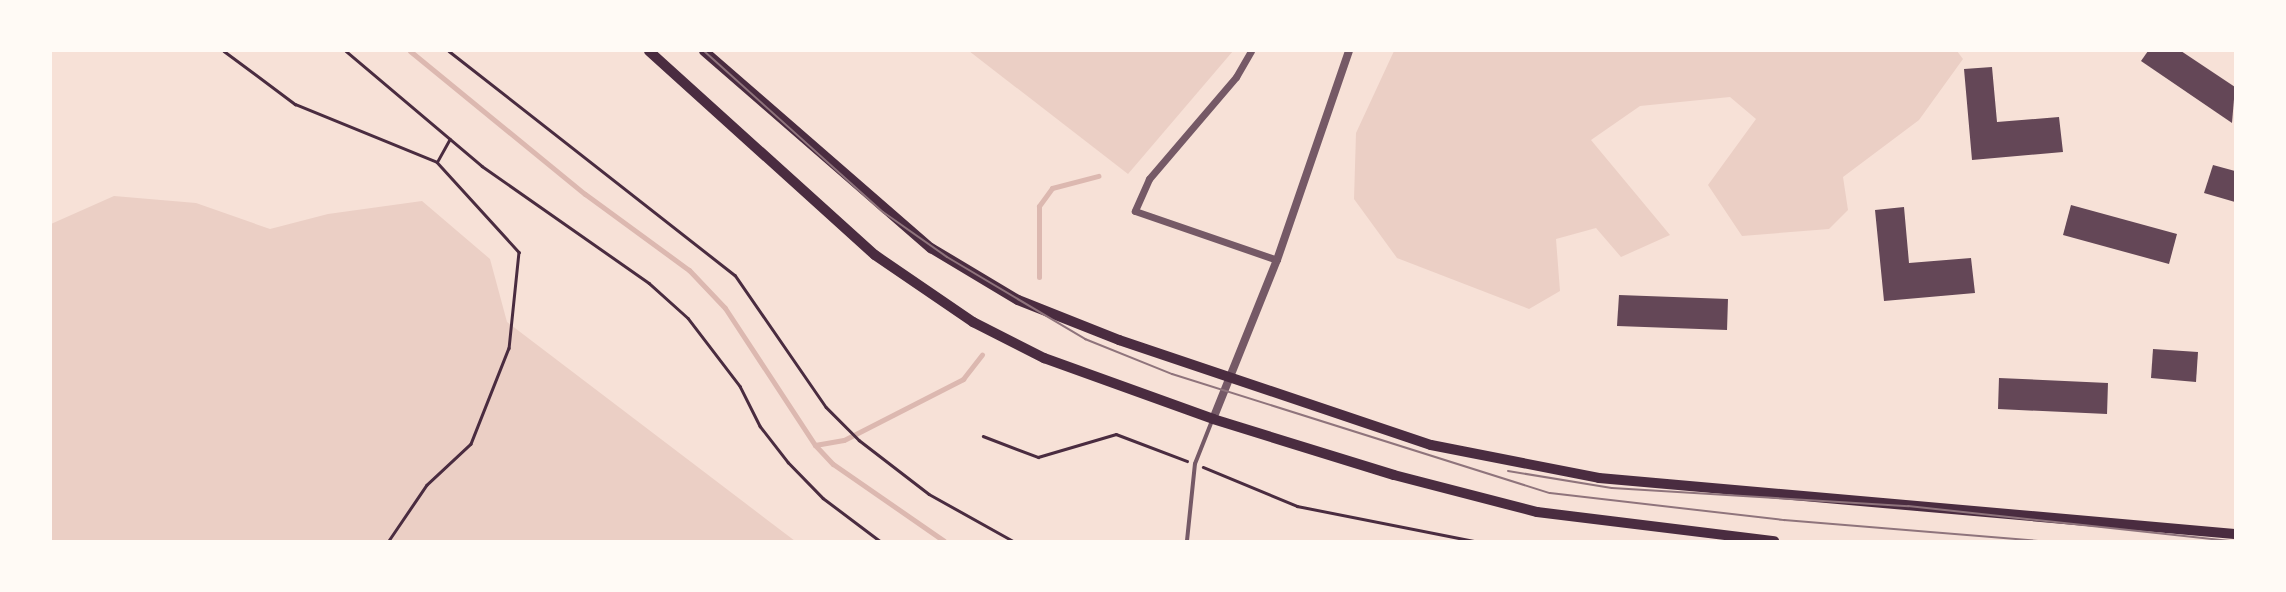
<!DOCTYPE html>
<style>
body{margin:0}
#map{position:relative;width:2286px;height:592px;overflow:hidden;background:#f7e1d7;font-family:Figtree,sans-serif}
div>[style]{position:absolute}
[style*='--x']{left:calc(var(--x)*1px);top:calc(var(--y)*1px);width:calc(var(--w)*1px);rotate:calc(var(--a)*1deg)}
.green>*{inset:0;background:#ebcfc5}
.stream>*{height:5px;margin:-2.5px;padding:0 2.5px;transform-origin:2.5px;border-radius:2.5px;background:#dcb8b0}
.building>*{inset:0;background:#644757}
.path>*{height:2.5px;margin:-1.25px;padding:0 1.25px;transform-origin:1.25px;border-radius:1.25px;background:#4a2c40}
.service>*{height:3.5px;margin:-1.75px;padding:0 1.75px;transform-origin:1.75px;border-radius:1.75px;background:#755966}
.minor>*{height:7px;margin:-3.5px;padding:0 3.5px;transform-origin:3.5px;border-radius:3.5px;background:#755966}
.tertiary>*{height:8px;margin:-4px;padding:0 4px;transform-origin:4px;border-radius:4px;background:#755966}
.primary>*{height:10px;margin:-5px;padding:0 5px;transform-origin:5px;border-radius:5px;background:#4a2c40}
.tram>*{height:2px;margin:-1px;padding:0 1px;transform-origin:1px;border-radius:1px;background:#8f747c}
span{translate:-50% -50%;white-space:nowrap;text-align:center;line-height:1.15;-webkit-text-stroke:5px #fffaf5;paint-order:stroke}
.frame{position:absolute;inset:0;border:52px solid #fffaf5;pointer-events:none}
</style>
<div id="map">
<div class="green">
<i style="clip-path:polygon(969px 51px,1233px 51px,1128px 174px)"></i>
<i style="clip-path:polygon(1394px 51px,1957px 51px,1963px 59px,1919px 120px,1843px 177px,1848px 210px,1829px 229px,1742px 236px,1708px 185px,1756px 119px,1730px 97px,1640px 106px,1591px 140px,1670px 235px,1621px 257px,1596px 228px,1556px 239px,1560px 291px,1529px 309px,1397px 258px,1354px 199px,1356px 133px)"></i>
<i style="clip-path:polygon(114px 196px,196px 203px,270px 229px,328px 214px,422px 201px,490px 259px,507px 322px,795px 541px,51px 541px,51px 224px)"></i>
</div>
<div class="stream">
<i style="--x:410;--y:51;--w:226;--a:39.3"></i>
<i style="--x:585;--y:194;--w:129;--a:36.2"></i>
<i style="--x:689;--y:270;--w:52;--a:46.5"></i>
<i style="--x:725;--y:308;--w:164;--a:56.7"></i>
<i style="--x:815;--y:445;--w:26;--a:47"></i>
<i style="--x:833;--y:464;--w:135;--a:34.7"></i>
<i style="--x:1039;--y:277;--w:71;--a:-90"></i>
<i style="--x:1039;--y:206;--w:22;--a:-54"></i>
<i style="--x:1052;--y:188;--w:48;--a:-14.6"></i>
<i style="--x:815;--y:445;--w:29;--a:-10"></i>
<i style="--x:844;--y:440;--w:134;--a:-27.1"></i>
<i style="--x:963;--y:379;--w:31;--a:-52"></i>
</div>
<div class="building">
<i style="clip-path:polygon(2148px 51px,2181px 51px,2235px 87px,2232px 123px,2141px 61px)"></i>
<i style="clip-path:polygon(1992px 67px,1997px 122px,2059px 117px,2063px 152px,1972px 160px,1964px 69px)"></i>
<i style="clip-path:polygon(2213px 165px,2235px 171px,2235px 202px,2204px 193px)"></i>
<i style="clip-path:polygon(2071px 205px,2177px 234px,2169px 264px,2063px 235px)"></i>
<i style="clip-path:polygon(1904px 207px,1909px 263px,1971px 258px,1975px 293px,1884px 301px,1875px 210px)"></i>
<i style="clip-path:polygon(1619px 295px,1728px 299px,1727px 330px,1617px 326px)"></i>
<i style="clip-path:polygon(2153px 349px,2198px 352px,2196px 382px,2151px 378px)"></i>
<i style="clip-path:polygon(1999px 378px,2108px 383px,2107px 414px,1998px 409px)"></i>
</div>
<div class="path">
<i style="--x:224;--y:51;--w:89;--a:36.7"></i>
<i style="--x:295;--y:104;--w:153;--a:22.2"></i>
<i style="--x:437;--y:162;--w:122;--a:47.7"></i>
<i style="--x:519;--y:252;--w:97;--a:95.9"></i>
<i style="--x:509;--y:348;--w:103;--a:111.6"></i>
<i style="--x:471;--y:444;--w:60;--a:137"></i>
<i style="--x:427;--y:485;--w:68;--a:124.2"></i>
<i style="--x:346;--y:51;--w:178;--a:40.2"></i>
<i style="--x:482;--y:166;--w:204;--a:35"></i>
<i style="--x:649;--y:283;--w:52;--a:41.9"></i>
<i style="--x:688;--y:318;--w:86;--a:52.6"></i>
<i style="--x:740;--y:386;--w:45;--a:63.4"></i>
<i style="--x:760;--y:426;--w:46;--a:52.1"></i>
<i style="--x:788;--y:462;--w:50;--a:45.8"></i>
<i style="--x:823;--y:498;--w:71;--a:37"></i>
<i style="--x:449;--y:51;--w:363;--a:38.1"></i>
<i style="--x:735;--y:275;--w:160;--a:55.4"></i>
<i style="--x:826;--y:407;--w:47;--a:45"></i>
<i style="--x:859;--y:440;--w:88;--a:37.6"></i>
<i style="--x:929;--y:494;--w:96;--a:29.2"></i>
<i style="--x:437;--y:162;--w:26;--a:-61"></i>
<i style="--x:983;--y:436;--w:59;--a:20.9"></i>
<i style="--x:1038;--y:457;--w:81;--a:-16.4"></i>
<i style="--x:1116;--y:434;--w:76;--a:20.8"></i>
<i style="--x:1203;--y:467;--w:102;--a:22.5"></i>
<i style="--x:1297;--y:506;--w:180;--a:11.2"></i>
</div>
<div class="service">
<i style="--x:1187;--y:541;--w:77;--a:-84.1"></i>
<i style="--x:1195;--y:464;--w:46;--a:-68.4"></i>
</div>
<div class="minor">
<i style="--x:1251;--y:51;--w:30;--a:120"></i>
<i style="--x:1236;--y:77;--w:134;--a:130.5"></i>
<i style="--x:1149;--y:179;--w:35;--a:114"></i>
<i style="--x:1135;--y:211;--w:150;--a:19"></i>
</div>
<div class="tertiary">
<i style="--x:1213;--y:419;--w:171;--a:-68.1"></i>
<i style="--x:1277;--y:260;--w:221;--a:-71"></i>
</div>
<div class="primary">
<i style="--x:649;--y:51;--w:304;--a:42.1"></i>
<i style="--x:875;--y:255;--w:119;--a:34.4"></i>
<i style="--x:973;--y:322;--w:80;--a:26.9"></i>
<i style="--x:1044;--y:358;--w:180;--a:19.8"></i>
<i style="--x:1213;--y:419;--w:189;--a:17.2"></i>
<i style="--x:1394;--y:475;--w:148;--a:14.5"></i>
<i style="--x:1537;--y:512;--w:239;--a:7"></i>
<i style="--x:704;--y:51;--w:301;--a:41"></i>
<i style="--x:931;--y:248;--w:101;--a:30.9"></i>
<i style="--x:1018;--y:300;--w:109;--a:21.6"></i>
<i style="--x:1119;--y:340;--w:329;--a:18.6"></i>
<i style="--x:1431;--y:445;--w:171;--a:11.1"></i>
<i style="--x:1599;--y:478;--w:638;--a:5.03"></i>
</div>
<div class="tram">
<i style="--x:704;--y:51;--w:241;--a:42"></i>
<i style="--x:883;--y:212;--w:78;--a:35.1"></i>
<i style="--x:947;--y:257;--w:161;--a:30.7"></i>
<i style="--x:1085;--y:339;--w:94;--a:21.9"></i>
<i style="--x:1172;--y:374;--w:396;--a:17.5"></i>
<i style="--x:1550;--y:493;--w:236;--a:6.6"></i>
<i style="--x:1784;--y:520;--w:258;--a:4.7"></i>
<i style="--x:1508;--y:471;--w:105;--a:9.3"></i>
<i style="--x:1612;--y:488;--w:297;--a:3.5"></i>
<i style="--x:1908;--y:506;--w:324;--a:6.2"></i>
</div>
<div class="frame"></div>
</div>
